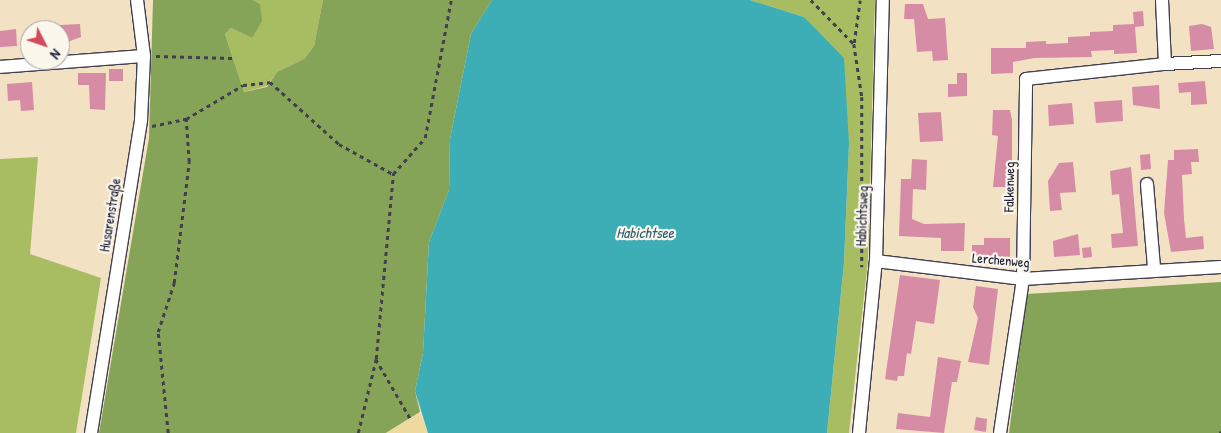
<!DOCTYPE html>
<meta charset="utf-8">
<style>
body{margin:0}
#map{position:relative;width:1221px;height:433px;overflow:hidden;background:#f3e1c4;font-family:"Patrick Hand",sans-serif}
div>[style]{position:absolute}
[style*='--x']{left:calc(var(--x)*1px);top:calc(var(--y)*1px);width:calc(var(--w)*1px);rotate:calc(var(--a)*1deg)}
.green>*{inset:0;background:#a8bd61}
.forest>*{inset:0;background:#86a457}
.sand>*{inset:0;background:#eeda9e}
.water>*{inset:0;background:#3daeb6}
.building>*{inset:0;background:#d78ca5}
.path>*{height:2.5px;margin-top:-1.25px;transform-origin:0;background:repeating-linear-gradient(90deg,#413f50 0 4px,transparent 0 8px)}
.roads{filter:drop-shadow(1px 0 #413f50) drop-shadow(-1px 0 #413f50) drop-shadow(0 1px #413f50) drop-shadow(0 -1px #413f50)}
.minor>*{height:12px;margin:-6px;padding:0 6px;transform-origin:6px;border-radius:6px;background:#fff}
span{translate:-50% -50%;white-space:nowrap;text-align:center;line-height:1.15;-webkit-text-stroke:4.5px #fbf7ec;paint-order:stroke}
.street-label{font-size:14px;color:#22223b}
.water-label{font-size:15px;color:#2d5a6c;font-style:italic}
.north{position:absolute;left:20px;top:20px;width:50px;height:50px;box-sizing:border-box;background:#fbf7ec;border:1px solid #a4a2a5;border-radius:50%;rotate:131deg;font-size:14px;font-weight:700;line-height:20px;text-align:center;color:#22223b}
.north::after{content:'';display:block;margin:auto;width:18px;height:22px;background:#d1495b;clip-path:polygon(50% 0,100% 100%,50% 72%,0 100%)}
</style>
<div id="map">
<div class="green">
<i style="clip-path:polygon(253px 0,323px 0,314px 46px,304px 59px,277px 72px,267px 86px,244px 92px,225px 34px,231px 28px,252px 38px,260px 4px)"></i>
<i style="clip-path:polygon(750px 0,875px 0,868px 260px,849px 433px,827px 433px,844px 263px,849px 144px,804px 17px)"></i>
<i style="clip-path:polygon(38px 157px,30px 254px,101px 278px,76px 433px,0 433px,0 159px)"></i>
</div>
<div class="forest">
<i style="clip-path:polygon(153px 0,253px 0,260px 4px,262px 21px,252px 38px,231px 28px,225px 34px,244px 92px,267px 87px,277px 72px,304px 59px,314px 46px,323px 0,492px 0,471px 34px,450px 139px,449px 190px,429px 242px,423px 353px,415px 391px,420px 412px,386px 433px,99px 433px,149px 138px)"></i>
<i style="clip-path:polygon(1221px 282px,1221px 433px,1009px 433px,1027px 294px)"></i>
</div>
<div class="sand">
<i style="clip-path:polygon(420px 412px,428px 433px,386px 433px)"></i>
</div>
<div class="water">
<i style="clip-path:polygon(492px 0,750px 0,804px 17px,844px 58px,849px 144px,844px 263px,827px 433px,428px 433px,415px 391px,423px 353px,429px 242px,449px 190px,450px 139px,471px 34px)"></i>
</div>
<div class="building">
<i style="clip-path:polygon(905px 4px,923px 4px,928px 19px,945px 18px,948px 60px,933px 61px,932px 51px,917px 52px,914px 19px,904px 19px)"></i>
<i style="clip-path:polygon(1143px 11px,1144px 26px,1135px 27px,1137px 53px,1114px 54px,1114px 50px,1091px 51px,1092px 57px,1034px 58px,1013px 62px,1013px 73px,991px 74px,991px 48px,1026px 48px,1026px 42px,1046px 41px,1046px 44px,1068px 43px,1068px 37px,1090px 36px,1090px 32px,1113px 31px,1113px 25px,1134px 24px,1133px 12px)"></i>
<i style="clip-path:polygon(80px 24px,81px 37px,62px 44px,60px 25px)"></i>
<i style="clip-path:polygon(1202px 24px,1211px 27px,1214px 49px,1191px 51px,1189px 26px)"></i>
<i style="clip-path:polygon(16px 29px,17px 46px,0 47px,0 31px)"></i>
<i style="clip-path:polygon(109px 69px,123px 69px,123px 81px,109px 81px)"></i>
<i style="clip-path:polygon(78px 73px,106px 73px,105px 110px,90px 109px,89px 85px,78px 85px)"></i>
<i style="clip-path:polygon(957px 73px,967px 73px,967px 96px,948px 97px,948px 84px,957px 84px)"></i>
<i style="clip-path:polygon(1205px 81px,1207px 104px,1191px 105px,1191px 92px,1179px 93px,1178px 83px)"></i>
<i style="clip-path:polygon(32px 82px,34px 110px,21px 111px,20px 100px,8px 101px,7px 84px)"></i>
<i style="clip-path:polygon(1159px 85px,1160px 109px,1133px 105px,1132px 87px)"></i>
<i style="clip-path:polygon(1122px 100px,1123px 121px,1096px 123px,1094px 102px)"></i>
<i style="clip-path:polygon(1072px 103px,1074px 124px,1049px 126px,1048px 105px)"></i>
<i style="clip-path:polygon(993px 110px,1010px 110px,1012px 120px,1012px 165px,1016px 165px,1011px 187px,993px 187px,998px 136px,992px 135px)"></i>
<i style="clip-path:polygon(941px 112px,943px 141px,920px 142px,918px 113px)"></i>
<i style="clip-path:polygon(1198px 149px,1199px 162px,1191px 162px,1192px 174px,1182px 175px,1184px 219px,1186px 238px,1203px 236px,1204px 249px,1171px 252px,1164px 213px,1168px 160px,1174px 160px,1174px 150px)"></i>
<i style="clip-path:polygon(1150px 154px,1151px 169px,1141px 170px,1140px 155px)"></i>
<i style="clip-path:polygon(912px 159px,927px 160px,926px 190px,913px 189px,912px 219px,924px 224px,965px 223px,964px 251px,941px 251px,941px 238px,899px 236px,901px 179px,911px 179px)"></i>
<i style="clip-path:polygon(1073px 162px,1076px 192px,1060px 193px,1062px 210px,1050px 211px,1048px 181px,1059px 163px)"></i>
<i style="clip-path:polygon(1131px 167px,1138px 246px,1112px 248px,1111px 234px,1123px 233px,1119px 194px,1112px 195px,1110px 171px)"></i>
<i style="clip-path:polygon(1078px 234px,1080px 255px,1054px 257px,1053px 241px)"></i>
<i style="clip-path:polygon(984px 238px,1010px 238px,1010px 259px,972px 257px,972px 245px,984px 245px)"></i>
<i style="clip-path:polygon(1091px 247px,1092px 257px,1083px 258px,1082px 248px)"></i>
<i style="clip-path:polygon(900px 275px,940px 280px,934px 324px,916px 321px,911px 354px,907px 353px,904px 376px,898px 376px,897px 381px,885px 379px)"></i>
<i style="clip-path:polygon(976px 286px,998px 289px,989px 365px,968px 362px,978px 318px,973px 307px)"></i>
<i style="clip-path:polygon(938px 357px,961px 361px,957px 382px,952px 382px,944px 433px,896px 429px,898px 413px,930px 417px)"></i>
<i style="clip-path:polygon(976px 417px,987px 419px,986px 432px,974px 430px)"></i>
</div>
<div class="path">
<i style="--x:811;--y:0;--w:62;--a:45.7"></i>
<i style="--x:854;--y:44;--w:54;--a:81.4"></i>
<i style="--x:862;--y:97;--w:170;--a:90"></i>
<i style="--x:854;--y:43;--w:43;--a:-82.1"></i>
<i style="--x:156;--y:56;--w:76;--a:1.5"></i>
<i style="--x:152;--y:126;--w:35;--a:-12"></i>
<i style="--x:186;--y:119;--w:66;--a:-30.8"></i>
<i style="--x:243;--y:85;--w:27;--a:-6"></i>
<i style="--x:270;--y:82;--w:93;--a:41.9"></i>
<i style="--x:339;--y:144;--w:62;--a:29.1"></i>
<i style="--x:376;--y:359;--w:68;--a:60"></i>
<i style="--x:168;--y:433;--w:101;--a:-95.7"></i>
<i style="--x:158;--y:332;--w:52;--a:-71.9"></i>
<i style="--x:174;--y:283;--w:122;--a:-82.9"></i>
<i style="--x:189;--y:162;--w:43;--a:-94"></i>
<i style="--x:358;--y:433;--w:76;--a:-76.3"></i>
<i style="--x:376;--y:359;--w:186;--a:-84.7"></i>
<i style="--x:393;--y:174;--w:48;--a:-48.4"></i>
<i style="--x:425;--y:138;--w:140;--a:-79.3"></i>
<i style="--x:1220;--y:433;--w:2;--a:-63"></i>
</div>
<div class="roads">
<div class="minor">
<i style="--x:1165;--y:64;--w:56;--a:-3.1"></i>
<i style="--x:0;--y:67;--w:144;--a:-4.4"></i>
<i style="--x:1147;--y:184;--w:84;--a:85.2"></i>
<i style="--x:876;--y:261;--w:148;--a:7"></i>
<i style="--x:1023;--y:279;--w:198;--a:-3.5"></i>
<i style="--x:91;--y:433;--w:317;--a:-80.9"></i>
<i style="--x:141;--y:120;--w:64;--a:-87.3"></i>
<i style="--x:144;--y:56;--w:56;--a:-97.1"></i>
<i style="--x:859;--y:433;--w:173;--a:-84.4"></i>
<i style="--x:876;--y:261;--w:261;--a:-88.5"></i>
<i style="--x:1000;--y:433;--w:156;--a:-81.5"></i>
<i style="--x:1023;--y:279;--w:200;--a:-89.1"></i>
<i style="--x:1026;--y:79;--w:140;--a:-6.2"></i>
<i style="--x:1165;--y:64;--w:64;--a:-92.7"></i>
</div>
</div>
<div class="street-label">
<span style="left:1009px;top:187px;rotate:-89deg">Falkenweg</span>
<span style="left:110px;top:215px;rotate:-81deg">Husarenstraße</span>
<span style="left:862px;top:216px;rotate:-88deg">Habichtsweg</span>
<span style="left:1001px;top:260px;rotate:5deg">Lerchenweg</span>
</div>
<div class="water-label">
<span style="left:645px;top:233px">Habichtsee</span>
</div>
<div class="north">N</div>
</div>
